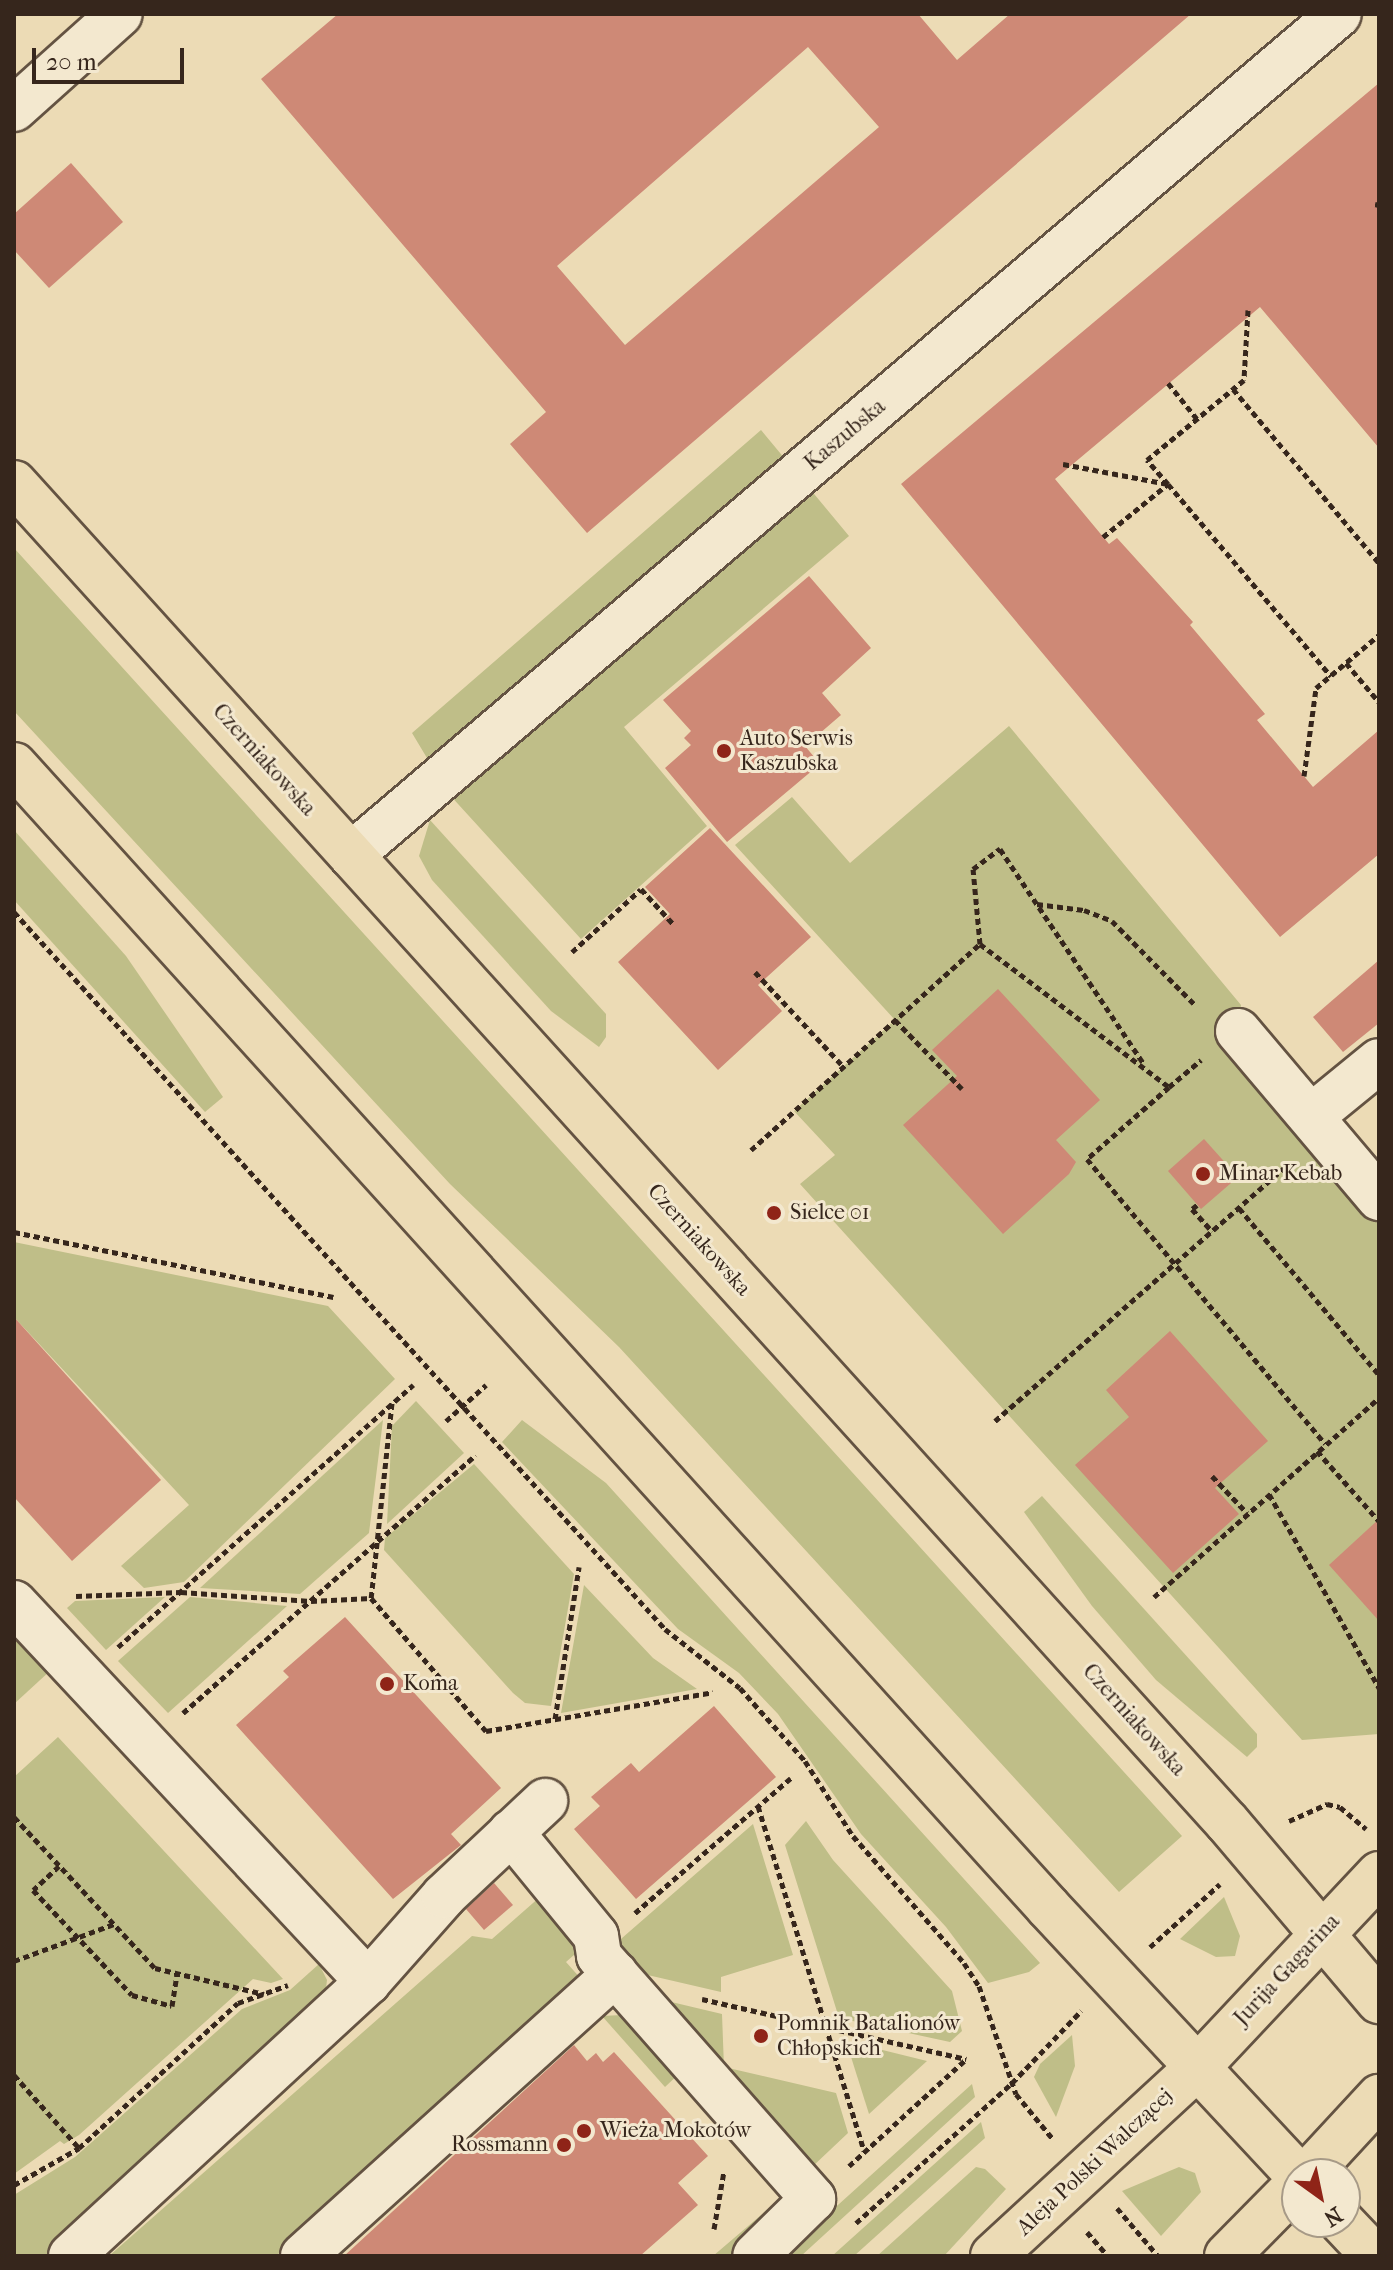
<!DOCTYPE html>
<meta charset="utf-8">
<style>
body{margin:0}
#map{position:relative;width:1393px;height:2270px;overflow:hidden;background:#ecdbb5;font-family:"IM FELL French Canon",serif}
div>[style]{position:absolute}
[style*='--x']{left:calc(var(--x)*1px);top:calc(var(--y)*1px);width:calc(var(--w)*1px);rotate:calc(var(--a)*1deg)}
.green>*{inset:0;background:#bfbe88}
.building>*{inset:0;background:#ce8976}
.path>*{height:5px;margin-top:-2.5px;transform-origin:0;background:repeating-linear-gradient(90deg,#36261c 0 6px,transparent 0 10px)}
.roads{filter:drop-shadow(2px 0 #645342) drop-shadow(-2px 0 #645342) drop-shadow(0 2px #645342) drop-shadow(0 -2px #645342)}
.minor>*{height:44px;margin:-22px;padding:0 22px;transform-origin:22px;border-radius:22px;background:#f3e8cf}
.major>*{height:44px;margin:-22px;padding:0 22px;transform-origin:22px;border-radius:22px;background:#ecdbb5}
.dots>*{width:22px;height:22px;translate:-50% -50%;box-sizing:border-box;border:4px solid #f3e8cf;border-radius:50%}
span{translate:-50% -50%;white-space:nowrap;text-align:center;line-height:1.15;-webkit-text-stroke:6px #f3e8cf;paint-order:stroke}
.street-label{font-size:22px;color:#36261c}
.poi-label{font-size:22px;color:#36261c}
.left{translate:0 -50%;text-align:left}
.right{translate:-100% -50%;text-align:right}
.frame{position:absolute;inset:0;border:16px solid #36261c;pointer-events:none}
.north{position:absolute;left:1281px;top:2158px;width:80px;height:80px;box-sizing:border-box;background:#f3e8cf;border:2px solid #a79a87;border-radius:50%;rotate:147deg;font-size:22px;font-weight:700;line-height:32px;text-align:center;color:#36261c}
.north::after{content:'';display:block;margin:auto;width:28px;height:36px;background:#8f2418;clip-path:polygon(50% 0,100% 100%,50% 72%,0 100%)}
.scale{position:absolute;left:32px;top:48px;width:152px;height:36px;box-sizing:border-box;border:4px solid #36261c;border-top:0;padding-left:10px;font-size:24px;line-height:28px;white-space:nowrap;color:#36261c;-webkit-text-stroke:6px #f3e8cf;paint-order:stroke}
</style>
<div id="map">
<div class="green">
<i style="clip-path:polygon(761px 430px,849px 536px,624px 727px,707px 826px,581px 939px,448px 793px,412px 733px)"></i>
<i style="clip-path:polygon(14px 548px,1182px 1836px,1119px 1892px,619px 1347px,450px 1184px,14px 711px)"></i>
<i style="clip-path:polygon(1009px 726px,1241px 1005px,1238px 1031px,1379px 1198px,1379px 1734px,1302px 1740px,800px 1184px,835px 1155px,794px 1111px,895px 1020px,735px 845px,792px 797px,850px 863px)"></i>
<i style="clip-path:polygon(430px 820px,606px 1014px,606px 1037px,599px 1047px,551px 1011px,432px 880px,419px 856px)"></i>
<i style="clip-path:polygon(14px 830px,126px 956px,223px 1097px,205px 1112px,14px 900px)"></i>
<i style="clip-path:polygon(14px 1242px,328px 1306px,395px 1379px,184px 1582px,144px 1588px,121px 1566px,189px 1505px,14px 1317px)"></i>
<i style="clip-path:polygon(416px 1401px,464px 1453px,387px 1524px,392px 1426px)"></i>
<i style="clip-path:polygon(383px 1420px,369px 1533px,300px 1594px,200px 1588px)"></i>
<i style="clip-path:polygon(522px 1420px,606px 1483px,1040px 1963px,1029px 1972px,988px 1983px,946px 1927px,861px 1834px,778px 1714px,739px 1673px,678px 1629px,502px 1442px)"></i>
<i style="clip-path:polygon(474px 1464px,574px 1574px,551px 1706px,525px 1703px,513px 1693px,384px 1550px,385px 1538px)"></i>
<i style="clip-path:polygon(1042px 1496px,1257px 1734px,1257px 1747px,1247px 1757px,1156px 1680px,1092px 1606px,1024px 1512px)"></i>
<i style="clip-path:polygon(584px 1585px,653px 1658px,697px 1689px,561px 1713px)"></i>
<i style="clip-path:polygon(165px 1597px,106px 1650px,67px 1608px,75px 1601px)"></i>
<i style="clip-path:polygon(190px 1597px,287px 1606px,168px 1713px,118px 1661px)"></i>
<i style="clip-path:polygon(14px 1631px,51px 1670px,14px 1704px)"></i>
<i style="clip-path:polygon(58px 1737px,283px 1979px,271px 1983px,253px 1979px,79px 2135px,64px 2144px,60px 2141px,14px 2174px,14px 1777px)"></i>
<i style="clip-path:polygon(806px 1821px,833px 1860px,952px 1991px,962px 2031px,950px 2042px,839px 2018px,785px 1845px)"></i>
<i style="clip-path:polygon(753px 1824px,793px 1955px,721px 1977px,721px 1992px,639px 1973px,614px 1945px)"></i>
<i style="clip-path:polygon(541px 1896px,583px 1947px,566px 1962px,582px 1980px,276px 2256px,109px 2256px,472px 1936px,492px 1939px)"></i>
<i style="clip-path:polygon(1224px 1897px,1240px 1936px,1235px 1956px,1216px 1957px,1180px 1939px)"></i>
<i style="clip-path:polygon(319px 1964px,327px 1980px,324px 2005px,46px 2256px,14px 2256px,14px 2195px,75px 2157px,242px 2009px,290px 1990px)"></i>
<i style="clip-path:polygon(663px 2000px,722px 2014px,724px 2067px,836px 2093px,848px 2133px,812px 2167px)"></i>
<i style="clip-path:polygon(622px 2015px,681px 2072px,665px 2087px,602px 2016px)"></i>
<i style="clip-path:polygon(1072px 2035px,1075px 2066px,1056px 2117px,1034px 2077px,1040px 2064px)"></i>
<i style="clip-path:polygon(846px 2041px,927px 2061px,869px 2114px)"></i>
<i style="clip-path:polygon(972px 2084px,975px 2097px,801px 2256px,713px 2256px,789px 2191px,818px 2223px)"></i>
<i style="clip-path:polygon(981px 2122px,985px 2138px,854px 2256px,832px 2256px)"></i>
<i style="clip-path:polygon(976px 2167px,985px 2169px,1006px 2189px,944px 2256px,877px 2256px)"></i>
<i style="clip-path:polygon(1179px 2167px,1195px 2173px,1201px 2192px,1161px 2236px,1122px 2191px)"></i>
</div>
<div class="building">
<i style="clip-path:polygon(evenodd,338px 14px,918px 14px,957px 60px,1010px 14px,1191px 14px,587px 533px,510px 444px,546px 412px,261px 79px,338px 14px,808px 47px,879px 127px,625px 345px,557px 266px,808px 47px)"></i>
<i style="clip-path:polygon(1379px 83px,1379px 448px,1260px 307px,1055px 479px,1109px 544px,1117px 538px,1193px 622px,1190px 625px,1265px 714px,1257px 720px,1313px 787px,1379px 730px,1379px 854px,1280px 937px,901px 484px)"></i>
<i style="clip-path:polygon(71px 163px,123px 222px,49px 288px,14px 250px,14px 214px)"></i>
<i style="clip-path:polygon(809px 576px,871px 648px,822px 693px,841px 715px,805px 746px,820px 764px,727px 842px,665px 768px,691px 745px,684px 738px,691px 731px,663px 700px)"></i>
<i style="clip-path:polygon(710px 828px,811px 937px,758px 985px,782px 1011px,718px 1070px,618px 962px,670px 914px,645px 887px)"></i>
<i style="clip-path:polygon(1379px 960px,1379px 1023px,1343px 1052px,1313px 1017px)"></i>
<i style="clip-path:polygon(998px 989px,1100px 1100px,1056px 1140px,1076px 1162px,1069px 1174px,1003px 1234px,903px 1125px,957px 1076px,932px 1050px)"></i>
<i style="clip-path:polygon(1204px 1139px,1238px 1177px,1201px 1209px,1168px 1171px)"></i>
<i style="clip-path:polygon(14px 1317px,161px 1480px,72px 1561px,14px 1497px)"></i>
<i style="clip-path:polygon(1170px 1331px,1268px 1441px,1215px 1488px,1239px 1514px,1173px 1573px,1075px 1465px,1129px 1417px,1106px 1390px)"></i>
<i style="clip-path:polygon(1379px 1519px,1379px 1621px,1329px 1565px)"></i>
<i style="clip-path:polygon(345px 1617px,501px 1788px,451px 1834px,461px 1845px,393px 1899px,236px 1725px,289px 1677px,283px 1671px)"></i>
<i style="clip-path:polygon(714px 1706px,776px 1777px,636px 1899px,574px 1829px,600px 1806px,591px 1797px,631px 1763px,639px 1772px)"></i>
<i style="clip-path:polygon(494px 1883px,513px 1905px,484px 1930px,466px 1909px)"></i>
<i style="clip-path:polygon(574px 2045px,587px 2061px,596px 2053px,603px 2062px,614px 2052px,708px 2156px,678px 2183px,698px 2205px,640px 2256px,344px 2256px)"></i>
</div>
<div class="path">
<i style="--x:1375;--y:204;--w:4;--a:14"></i>
<i style="--x:1248;--y:310;--w:70;--a:93.3"></i>
<i style="--x:1244;--y:380;--w:14;--a:141"></i>
<i style="--x:1233;--y:389;--w:227;--a:50"></i>
<i style="--x:1168;--y:383;--w:46;--a:51.1"></i>
<i style="--x:1063;--y:464;--w:107;--a:10.8"></i>
<i style="--x:1168;--y:484;--w:32;--a:-131"></i>
<i style="--x:1147;--y:460;--w:112;--a:-39.5"></i>
<i style="--x:1103;--y:537;--w:84;--a:-39.2"></i>
<i style="--x:1168;--y:484;--w:252;--a:49.7"></i>
<i style="--x:1346;--y:663;--w:51;--a:49.8"></i>
<i style="--x:1304;--y:776;--w:89;--a:-82.2"></i>
<i style="--x:1316;--y:688;--w:82;--a:-40.1"></i>
<i style="--x:1037;--y:904;--w:47;--a:7.3"></i>
<i style="--x:1084;--y:910;--w:30;--a:21"></i>
<i style="--x:1112;--y:921;--w:120;--a:45.3"></i>
<i style="--x:14;--y:912;--w:968;--a:47.76"></i>
<i style="--x:665;--y:1629;--w:95;--a:38.2"></i>
<i style="--x:740;--y:1688;--w:98;--a:48.3"></i>
<i style="--x:805;--y:1761;--w:89;--a:57.4"></i>
<i style="--x:853;--y:1836;--w:169;--a:48.8"></i>
<i style="--x:964;--y:1963;--w:27;--a:57"></i>
<i style="--x:979;--y:1986;--w:114;--a:71.1"></i>
<i style="--x:1016;--y:2094;--w:58;--a:50.6"></i>
<i style="--x:980;--y:944;--w:75;--a:-95.3"></i>
<i style="--x:973;--y:869;--w:34;--a:-37"></i>
<i style="--x:1000;--y:849;--w:257;--a:56.2"></i>
<i style="--x:572;--y:952;--w:93;--a:-42.4"></i>
<i style="--x:641;--y:889;--w:50;--a:47.4"></i>
<i style="--x:755;--y:972;--w:130;--a:46.9"></i>
<i style="--x:895;--y:1020;--w:96;--a:45.8"></i>
<i style="--x:1169;--y:1087;--w:109;--a:138.7"></i>
<i style="--x:1087;--y:1159;--w:371;--a:50.1"></i>
<i style="--x:751;--y:1150;--w:308;--a:-42"></i>
<i style="--x:980;--y:944;--w:237;--a:37.1"></i>
<i style="--x:1169;--y:1087;--w:42;--a:-40.2"></i>
<i style="--x:1197;--y:1205;--w:6;--a:141"></i>
<i style="--x:1192;--y:1209;--w:30;--a:48"></i>
<i style="--x:1239;--y:1208;--w:218;--a:50"></i>
<i style="--x:14;--y:1232;--w:326;--a:11.5"></i>
<i style="--x:392;--y:1403;--w:196;--a:96.1"></i>
<i style="--x:371;--y:1598;--w:176;--a:49.2"></i>
<i style="--x:486;--y:1731;--w:230;--a:-9.7"></i>
<i style="--x:446;--y:1421;--w:54;--a:-42"></i>
<i style="--x:995;--y:1421;--w:390;--a:-41.2"></i>
<i style="--x:1317;--y:1451;--w:94;--a:48.5"></i>
<i style="--x:1212;--y:1476;--w:51;--a:46.6"></i>
<i style="--x:1269;--y:1494;--w:223;--a:60.4"></i>
<i style="--x:76;--y:1596;--w:105;--a:-2.2"></i>
<i style="--x:181;--y:1592;--w:130;--a:4"></i>
<i style="--x:311;--y:1601;--w:60;--a:-2.9"></i>
<i style="--x:1154;--y:1597;--w:300;--a:-41.5"></i>
<i style="--x:118;--y:1647;--w:395;--a:-41.6"></i>
<i style="--x:183;--y:1713;--w:390;--a:-41.4"></i>
<i style="--x:555;--y:1719;--w:154;--a:-81"></i>
<i style="--x:758;--y:1806;--w:361;--a:72.9"></i>
<i style="--x:14;--y:1817;--w:207;--a:47"></i>
<i style="--x:155;--y:1968;--w:112;--a:13.4"></i>
<i style="--x:1289;--y:1821;--w:42;--a:-24.1"></i>
<i style="--x:1327;--y:1804;--w:13;--a:13"></i>
<i style="--x:1340;--y:1807;--w:34;--a:40"></i>
<i style="--x:59;--y:1866;--w:35;--a:137"></i>
<i style="--x:33;--y:1890;--w:144;--a:46.7"></i>
<i style="--x:132;--y:1995;--w:41;--a:15.4"></i>
<i style="--x:172;--y:2006;--w:33;--a:-81"></i>
<i style="--x:635;--y:1913;--w:206;--a:-40.9"></i>
<i style="--x:1150;--y:1947;--w:94;--a:-42"></i>
<i style="--x:14;--y:1961;--w:107;--a:-20.3"></i>
<i style="--x:702;--y:1999;--w:271;--a:12.8"></i>
<i style="--x:14;--y:2075;--w:98;--a:48.3"></i>
<i style="--x:849;--y:2166;--w:159;--a:-42.4"></i>
<i style="--x:14;--y:2185;--w:75;--a:-29.6"></i>
<i style="--x:79;--y:2148;--w:215;--a:-42.4"></i>
<i style="--x:238;--y:2003;--w:53;--a:-19.8"></i>
<i style="--x:1117;--y:2208;--w:63;--a:49.5"></i>
<i style="--x:856;--y:2223;--w:210;--a:-41.9"></i>
<i style="--x:1012;--y:2083;--w:100;--a:-46.2"></i>
<i style="--x:714;--y:2229;--w:59;--a:-80.2"></i>
<i style="--x:1087;--y:2232;--w:32;--a:49"></i>
</div>
<div class="roads">
<div class="minor">
<i style="--x:14;--y:109;--w:142;--a:-41.9"></i>
<i style="--x:351;--y:855;--w:1297;--a:-40.4"></i>
<i style="--x:1238;--y:1031;--w:219;--a:49.8"></i>
<i style="--x:1313;--y:1115;--w:85;--a:-39.3"></i>
<i style="--x:14;--y:1603;--w:519;--a:46.95"></i>
<i style="--x:511;--y:1832;--w:134;--a:50.7"></i>
<i style="--x:596;--y:1936;--w:20;--a:81"></i>
<i style="--x:599;--y:1956;--w:324;--a:48.6"></i>
<i style="--x:813;--y:2199;--w:81;--a:135.5"></i>
<i style="--x:71;--y:2256;--w:404;--a:-42.7"></i>
<i style="--x:368;--y:1982;--w:115;--a:-48.5"></i>
<i style="--x:444;--y:1896;--w:139;--a:-43.2"></i>
<i style="--x:303;--y:2256;--w:421;--a:-42.1"></i>
</div>
<div class="major">
<i style="--x:14;--y:483;--w:1807;--a:47.83"></i>
<i style="--x:1227;--y:1822;--w:235;--a:49.7"></i>
<i style="--x:14;--y:765;--w:1541;--a:47.84"></i>
<i style="--x:1048;--y:1907;--w:365;--a:47"></i>
<i style="--x:1308;--y:2174;--w:105;--a:-47.3"></i>
<i style="--x:1342;--y:2222;--w:47;--a:46.7"></i>
<i style="--x:993;--y:2256;--w:277;--a:-42.7"></i>
<i style="--x:1197;--y:2068;--w:266;--a:-46.8"></i>
<i style="--x:1227;--y:2256;--w:100;--a:-45.4"></i>
</div>
</div>
<div class="dots">
<i style="left:724px;top:751px;background:#8f2418"></i>
<i style="left:1203px;top:1174px;background:#8f2418"></i>
<i style="left:774px;top:1213px;background:#8f2418"></i>
<i style="left:387px;top:1684px;background:#8f2418"></i>
<i style="left:761px;top:2036px;background:#8f2418"></i>
<i style="left:584px;top:2131px;background:#8f2418"></i>
<i style="left:564px;top:2145px;background:#8f2418"></i>
</div>
<div class="street-label">
<span style="left:845px;top:435px;rotate:-40deg">Kaszubska</span>
<span style="left:264px;top:760px;rotate:48deg">Czerniakowska</span>
<span style="left:699px;top:1240px;rotate:48deg">Czerniakowska</span>
<span style="left:1134px;top:1720px;rotate:48deg">Czerniakowska</span>
<span style="left:1287px;top:1970px;rotate:-47deg">Jurija Gagarina</span>
<span style="left:1095px;top:2162px;rotate:-43deg">Aleja Polski Walczącej</span>
</div>
<div class="poi-label">
<span class="left" style="left:740px;top:751px">Auto Serwis<br>Kaszubska</span>
<span class="left" style="left:1219px;top:1174px">Minar Kebab</span>
<span class="left" style="left:790px;top:1213px">Sielce 01</span>
<span class="left" style="left:403px;top:1684px">Koma</span>
<span class="left" style="left:777px;top:2036px">Pomnik Batalionów<br>Chłopskich</span>
<span class="left" style="left:600px;top:2131px">Wieża Mokotów</span>
<span class="right" style="left:548px;top:2145px">Rossmann</span>
</div>
<div class="frame"></div>
<div class="north">N</div>
<div class="scale">20 m</div>
</div>
